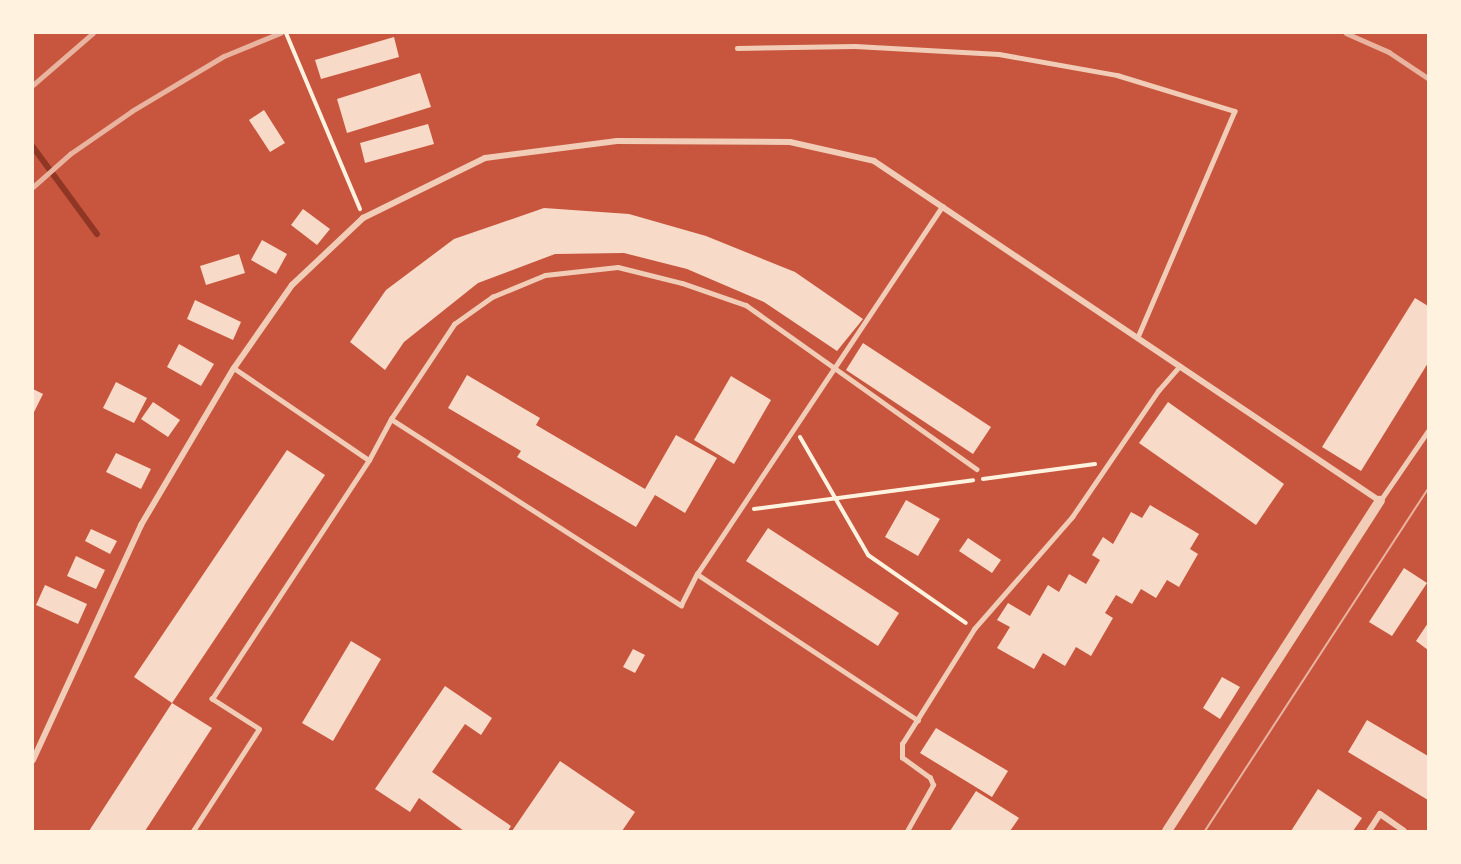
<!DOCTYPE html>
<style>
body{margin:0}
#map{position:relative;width:1461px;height:864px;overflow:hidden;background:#c8553d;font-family:Raleway,sans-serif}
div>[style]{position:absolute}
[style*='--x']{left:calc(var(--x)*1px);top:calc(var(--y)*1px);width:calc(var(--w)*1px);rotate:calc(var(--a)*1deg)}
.stream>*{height:6px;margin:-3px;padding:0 3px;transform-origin:3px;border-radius:3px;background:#8f3625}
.building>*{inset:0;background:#f7dbc8}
.path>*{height:4px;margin:-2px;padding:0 2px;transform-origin:2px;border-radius:2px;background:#fff3e0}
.service>*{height:4.5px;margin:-2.25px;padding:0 2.25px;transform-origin:2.25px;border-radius:2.25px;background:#f1ccb7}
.minor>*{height:6px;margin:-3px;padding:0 3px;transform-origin:3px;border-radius:3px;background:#f1ccb7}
.tertiary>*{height:10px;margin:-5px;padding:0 5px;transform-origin:5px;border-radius:5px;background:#f1ccb7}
.tram>*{height:1.5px;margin:-0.75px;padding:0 0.75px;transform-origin:0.75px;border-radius:0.75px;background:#e9b49f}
.rail>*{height:4.5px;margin:-2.25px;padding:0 2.25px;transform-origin:2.25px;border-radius:2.25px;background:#e9b49f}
span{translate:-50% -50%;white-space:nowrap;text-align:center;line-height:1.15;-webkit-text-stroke:5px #fff3e0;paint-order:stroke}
.frame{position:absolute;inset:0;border:34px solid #fff3e0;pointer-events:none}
</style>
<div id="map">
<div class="stream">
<i style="--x:33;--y:147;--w:108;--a:53.7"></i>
</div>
<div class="building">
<i style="clip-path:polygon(394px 37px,399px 57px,321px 79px,315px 60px)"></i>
<i style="clip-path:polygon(420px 73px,431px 107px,347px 133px,337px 99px)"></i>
<i style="clip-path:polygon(264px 110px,285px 143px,270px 152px,249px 120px)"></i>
<i style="clip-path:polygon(428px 124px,434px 144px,365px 163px,360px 143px)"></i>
<i style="clip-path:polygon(544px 208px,629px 214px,706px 236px,795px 272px,863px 319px,837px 351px,764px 302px,687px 269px,624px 253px,555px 254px,478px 283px,404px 342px,385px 370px,350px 342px,386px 290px,454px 239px)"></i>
<i style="clip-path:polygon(303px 209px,330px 229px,317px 245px,291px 225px)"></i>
<i style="clip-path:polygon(262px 240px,287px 254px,276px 274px,251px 260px)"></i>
<i style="clip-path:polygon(239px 254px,245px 273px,206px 285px,200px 266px)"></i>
<i style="clip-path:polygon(1415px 298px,1428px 306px,1428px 363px,1361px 471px,1322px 447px)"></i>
<i style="clip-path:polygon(195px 300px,241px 322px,233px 340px,187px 319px)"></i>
<i style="clip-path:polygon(863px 343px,991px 427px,973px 454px,846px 370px)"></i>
<i style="clip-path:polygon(179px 344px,214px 364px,201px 386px,167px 367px)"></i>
<i style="clip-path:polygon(467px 375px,540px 418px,536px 425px,645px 489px,676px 435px,717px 458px,685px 513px,655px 495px,636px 527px,517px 457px,521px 451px,448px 408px)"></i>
<i style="clip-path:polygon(731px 376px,771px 400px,734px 464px,694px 440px)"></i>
<i style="clip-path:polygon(116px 382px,147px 398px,134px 423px,103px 408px)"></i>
<i style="clip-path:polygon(33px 389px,43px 394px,33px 414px)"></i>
<i style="clip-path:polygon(153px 402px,180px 420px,168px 437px,141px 419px)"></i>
<i style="clip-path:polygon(1168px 402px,1284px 484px,1256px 525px,1139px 443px)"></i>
<i style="clip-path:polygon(287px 450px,325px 475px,172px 703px,134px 677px)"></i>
<i style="clip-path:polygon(116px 453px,151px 469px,141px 489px,106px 472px)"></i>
<i style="clip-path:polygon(906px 500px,940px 519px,918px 556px,885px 537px)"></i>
<i style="clip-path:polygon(1150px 505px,1199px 534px,1190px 549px,1198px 554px,1179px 587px,1167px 580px,1156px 598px,1141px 589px,1132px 604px,1116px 595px,1105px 613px,1113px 618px,1091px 656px,1076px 647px,1065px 666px,1043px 653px,1034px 669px,997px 648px,1010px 627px,997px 620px,1008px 603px,1030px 616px,1048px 585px,1059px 592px,1069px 574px,1086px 584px,1100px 560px,1092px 555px,1103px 537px,1113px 544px,1131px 512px,1142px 518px)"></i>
<i style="clip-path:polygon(768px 528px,899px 613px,878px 646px,746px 561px)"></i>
<i style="clip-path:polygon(91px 529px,117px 541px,110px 554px,85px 541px)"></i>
<i style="clip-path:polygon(968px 538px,1001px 560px,992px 573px,959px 551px)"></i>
<i style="clip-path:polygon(76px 556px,105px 570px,96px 589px,67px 576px)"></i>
<i style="clip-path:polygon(1404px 568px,1427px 583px,1392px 636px,1369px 622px)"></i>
<i style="clip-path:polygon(45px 585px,87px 604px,78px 624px,36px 605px)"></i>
<i style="clip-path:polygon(1428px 623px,1428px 650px,1416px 641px)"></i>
<i style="clip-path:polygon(351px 641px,381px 659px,333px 741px,302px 723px)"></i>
<i style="clip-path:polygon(633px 649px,645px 655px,635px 673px,623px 667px)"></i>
<i style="clip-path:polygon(1222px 677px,1240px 687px,1220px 719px,1203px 708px)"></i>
<i style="clip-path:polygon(445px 686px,492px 718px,481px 735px,465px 724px,432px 772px,511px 826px,508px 831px,464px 831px,419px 798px,410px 812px,375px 789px)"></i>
<i style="clip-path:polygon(172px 703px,212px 728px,145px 831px,89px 831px)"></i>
<i style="clip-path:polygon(1367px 720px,1428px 756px,1428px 800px,1348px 752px)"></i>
<i style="clip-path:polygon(936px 728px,1008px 771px,992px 797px,920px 753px)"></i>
<i style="clip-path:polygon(560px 761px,635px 812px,622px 831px,512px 831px)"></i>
<i style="clip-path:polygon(1318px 789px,1362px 818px,1353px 831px,1291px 831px)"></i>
<i style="clip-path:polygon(976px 791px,1019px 818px,1010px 831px,950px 831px)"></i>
</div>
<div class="path">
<i style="--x:286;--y:33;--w:191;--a:67.2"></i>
<i style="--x:800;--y:437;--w:136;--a:60"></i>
<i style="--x:868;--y:555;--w:119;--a:34.8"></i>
<i style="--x:983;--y:479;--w:113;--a:-7.6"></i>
<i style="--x:754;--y:509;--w:221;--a:-7.5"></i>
</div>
<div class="service">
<i style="--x:737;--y:48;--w:118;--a:-1"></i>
<i style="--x:855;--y:46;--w:144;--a:3.2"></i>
<i style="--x:999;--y:54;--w:120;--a:10.1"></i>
<i style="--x:1117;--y:75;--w:123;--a:17"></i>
<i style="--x:1235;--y:111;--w:246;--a:113.2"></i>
<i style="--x:234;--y:368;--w:163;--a:34.3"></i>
<i style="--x:369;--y:460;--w:47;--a:-61.8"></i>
<i style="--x:391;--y:419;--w:345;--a:32.7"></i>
<i style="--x:681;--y:605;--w:35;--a:-63"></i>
<i style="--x:697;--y:574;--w:265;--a:33.5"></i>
<i style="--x:391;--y:419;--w:114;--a:-56.4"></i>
<i style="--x:454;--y:324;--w:47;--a:-35.4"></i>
<i style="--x:492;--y:297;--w:57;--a:-22.5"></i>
<i style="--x:545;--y:275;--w:73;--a:-6.3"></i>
<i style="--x:618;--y:267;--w:66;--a:14"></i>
<i style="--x:682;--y:283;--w:68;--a:19"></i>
<i style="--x:746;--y:305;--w:283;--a:35.4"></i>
<i style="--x:1380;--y:501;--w:85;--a:-55.6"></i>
<i style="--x:697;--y:574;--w:442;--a:-56.3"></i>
<i style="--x:193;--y:831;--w:121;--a:-57.1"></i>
<i style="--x:259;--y:729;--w:56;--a:-147.4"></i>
<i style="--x:212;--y:699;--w:286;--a:-56.7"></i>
<i style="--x:907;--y:831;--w:53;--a:-60.5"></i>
<i style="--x:933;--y:785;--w:8;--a:-113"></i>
<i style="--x:930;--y:778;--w:34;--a:-144"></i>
<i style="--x:902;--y:758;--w:14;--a:-90"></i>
<i style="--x:902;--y:744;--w:136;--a:-57.9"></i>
<i style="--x:974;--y:629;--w:149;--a:-48.8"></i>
<i style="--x:1072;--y:517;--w:153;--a:-55.7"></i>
<i style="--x:1158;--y:391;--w:33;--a:-49"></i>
</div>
<div class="minor">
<i style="--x:33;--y:760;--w:259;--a:-65.3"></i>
<i style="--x:141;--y:525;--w:182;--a:-59.4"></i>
<i style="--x:234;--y:368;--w:101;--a:-55.1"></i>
<i style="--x:292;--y:285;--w:98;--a:-43.3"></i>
<i style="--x:363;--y:218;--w:136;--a:-26.2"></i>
<i style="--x:485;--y:158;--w:133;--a:-7.3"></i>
<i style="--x:617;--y:141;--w:173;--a:0.3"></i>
<i style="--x:790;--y:142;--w:86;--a:12.7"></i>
<i style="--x:874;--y:161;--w:610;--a:33.9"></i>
<i style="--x:1369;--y:831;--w:20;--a:-57"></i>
<i style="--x:1380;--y:814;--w:29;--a:35"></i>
</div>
<div class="tertiary">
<i style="--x:1167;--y:831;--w:393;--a:-57.2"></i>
</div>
<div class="tram">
<i style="--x:1205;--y:831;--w:408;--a:-56.9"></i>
</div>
<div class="rail">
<i style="--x:1346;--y:33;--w:47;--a:23.8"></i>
<i style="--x:1389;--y:52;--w:47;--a:33.7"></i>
<i style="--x:33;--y:85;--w:79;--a:-40.9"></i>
<i style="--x:33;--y:187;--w:50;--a:-41.7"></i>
<i style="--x:70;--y:154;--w:75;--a:-34.7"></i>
<i style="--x:132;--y:111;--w:107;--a:-30.9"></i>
<i style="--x:224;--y:56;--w:61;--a:-22.3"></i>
</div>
<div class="frame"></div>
</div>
